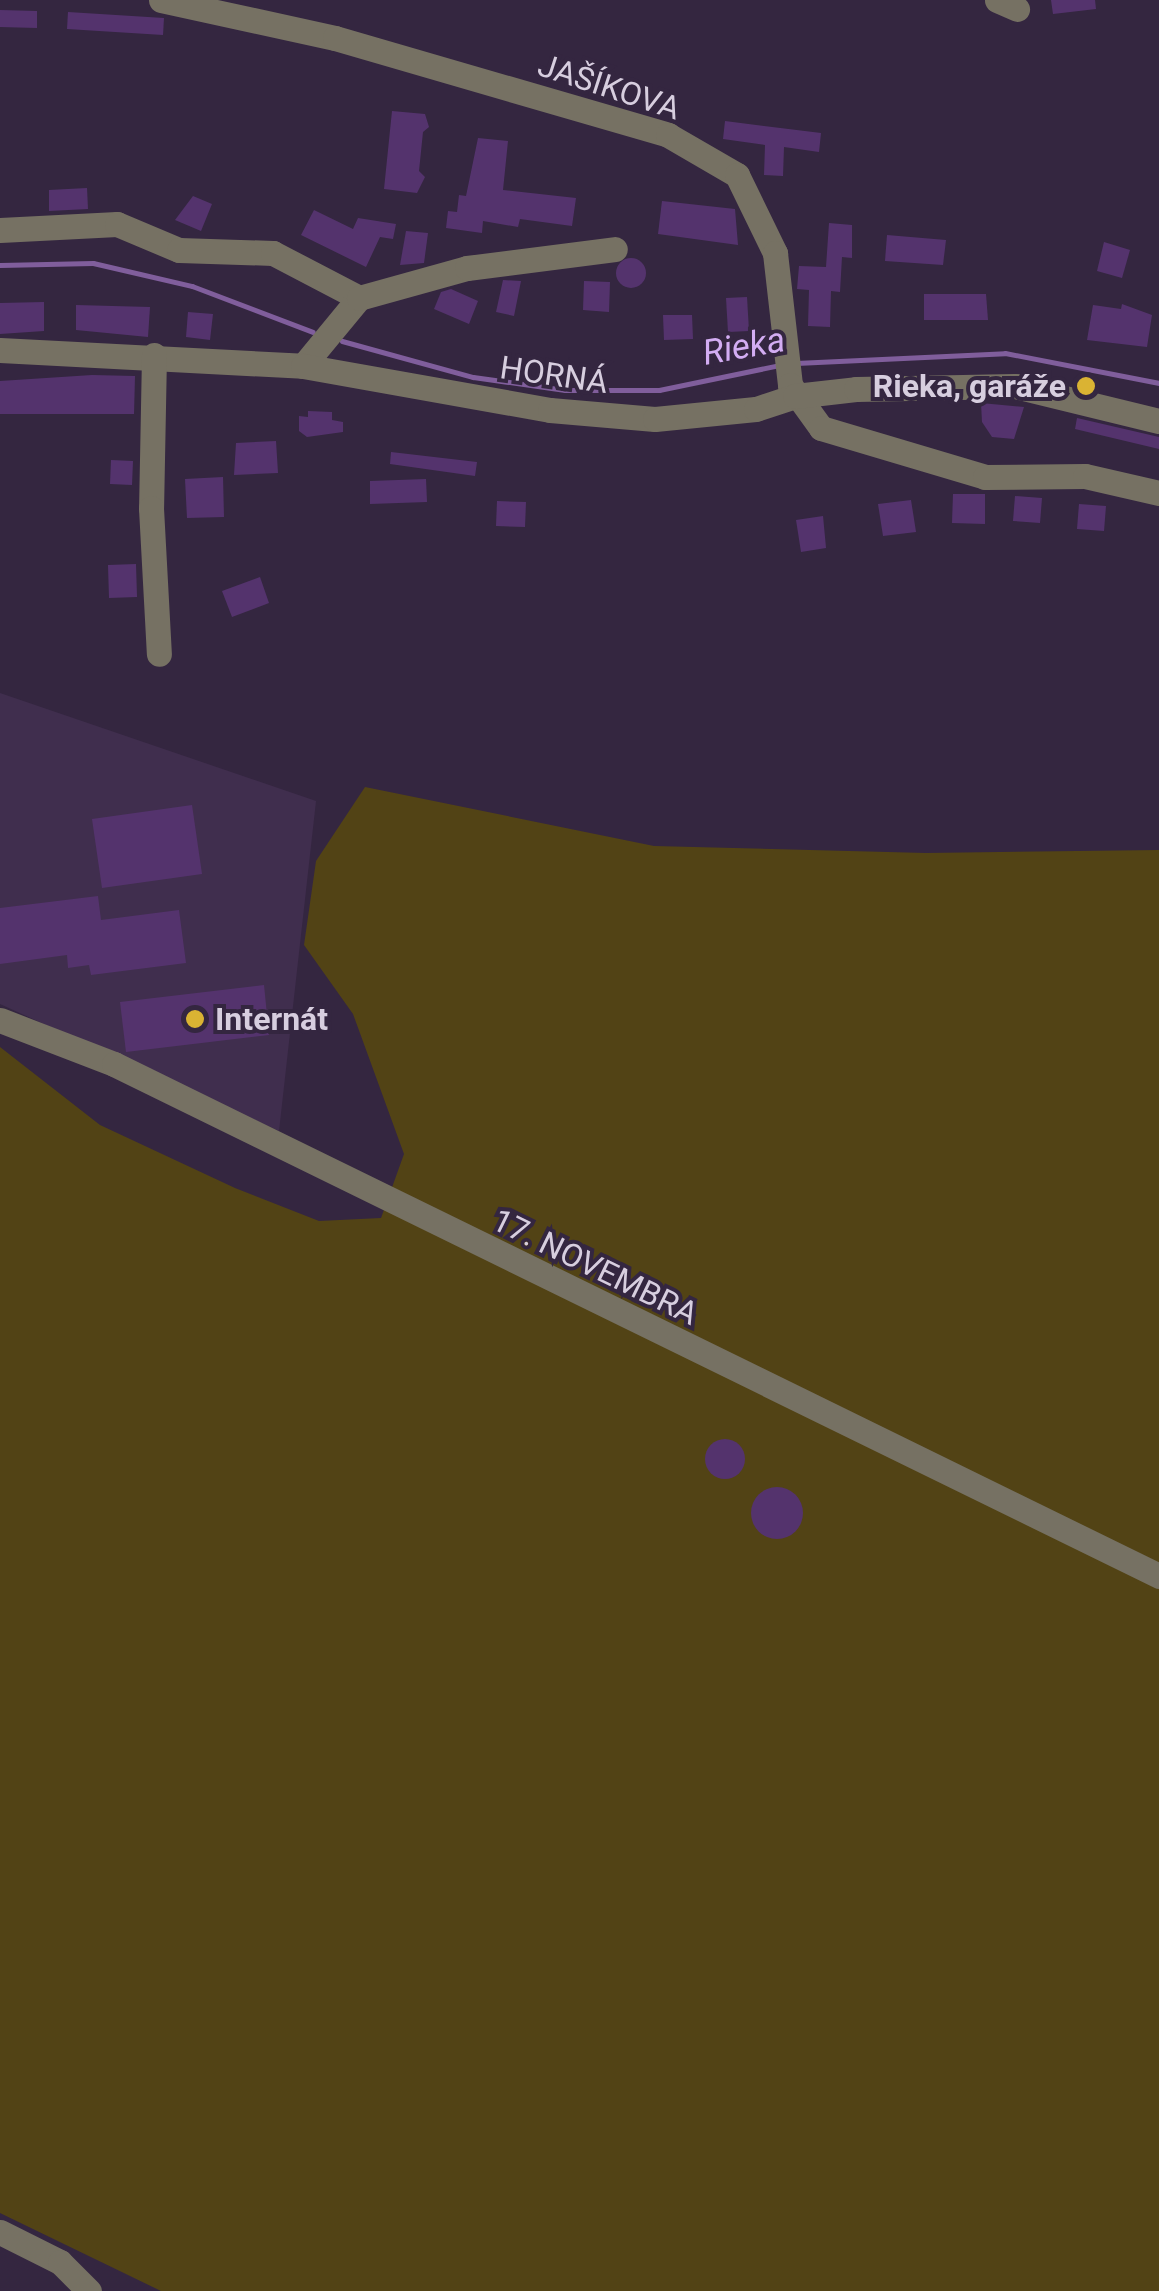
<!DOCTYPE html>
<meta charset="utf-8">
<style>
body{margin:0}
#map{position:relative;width:1159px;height:2291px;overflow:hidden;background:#342640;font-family:Roboto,sans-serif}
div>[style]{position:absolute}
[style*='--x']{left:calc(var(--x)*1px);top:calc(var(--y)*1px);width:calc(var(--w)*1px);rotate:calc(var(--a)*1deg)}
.built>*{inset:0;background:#402e4e}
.green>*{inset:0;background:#524315}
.stream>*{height:5px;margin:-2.5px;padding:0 2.5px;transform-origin:2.5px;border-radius:2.5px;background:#805e9c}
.building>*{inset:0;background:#54336d}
.round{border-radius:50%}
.minor>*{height:25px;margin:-12.5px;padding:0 12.5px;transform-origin:12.5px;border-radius:12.5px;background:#767163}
.dots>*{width:28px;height:28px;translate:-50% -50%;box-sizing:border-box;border:5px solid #342640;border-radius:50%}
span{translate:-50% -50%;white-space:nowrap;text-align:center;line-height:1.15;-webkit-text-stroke:8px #342640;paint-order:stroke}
.street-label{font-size:32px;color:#d7cedf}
.poi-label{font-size:32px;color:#d7cedf;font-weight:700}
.right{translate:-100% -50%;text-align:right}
.left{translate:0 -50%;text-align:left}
.water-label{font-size:35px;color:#d3adf3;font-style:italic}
</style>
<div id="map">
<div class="built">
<i style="clip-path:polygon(0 693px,316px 801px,279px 1131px,0 1004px)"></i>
</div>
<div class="green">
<i style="clip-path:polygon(365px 787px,654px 846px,926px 853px,1159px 850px,1159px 2291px,161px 2291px,0 2213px,0 1047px,100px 1125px,235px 1188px,319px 1221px,381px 1218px,404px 1154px,353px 1014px,304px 945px,316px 861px)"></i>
</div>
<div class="stream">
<i style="--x:0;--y:265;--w:93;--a:-1.2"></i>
<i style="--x:93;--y:263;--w:102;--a:13.1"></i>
<i style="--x:192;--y:286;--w:129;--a:20.8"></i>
<i style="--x:342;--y:341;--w:136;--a:15.4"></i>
<i style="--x:473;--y:377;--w:93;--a:8"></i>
<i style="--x:565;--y:390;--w:94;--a:0"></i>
<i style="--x:659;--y:390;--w:124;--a:-11.7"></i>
<i style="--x:796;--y:363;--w:209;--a:-2.7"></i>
<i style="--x:1005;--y:353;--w:157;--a:11"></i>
</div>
<div class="building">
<i style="clip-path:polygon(1051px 0,1095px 0,1096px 9px,1053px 14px)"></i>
<i style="clip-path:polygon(0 10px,37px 11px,37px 28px,0 27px)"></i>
<i style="clip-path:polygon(68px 12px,164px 18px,163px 35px,67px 29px)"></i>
<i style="clip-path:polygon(392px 111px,425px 114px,429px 127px,423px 132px,419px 171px,425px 177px,417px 193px,384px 189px)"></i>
<i style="clip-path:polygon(725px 121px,821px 133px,819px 152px,784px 147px,783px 176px,764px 175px,765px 145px,723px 139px)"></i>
<i style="clip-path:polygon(478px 138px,508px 141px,503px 190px,576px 198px,572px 226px,520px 219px,518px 227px,483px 221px,482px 233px,446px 228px,448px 211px,457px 212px,459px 195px,466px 196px)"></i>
<i style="clip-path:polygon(87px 188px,88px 209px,49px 211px,49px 190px)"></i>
<i style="clip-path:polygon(193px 196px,212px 204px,201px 231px,175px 220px)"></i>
<i style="clip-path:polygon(662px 201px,735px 209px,738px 245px,658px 234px)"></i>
<i style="clip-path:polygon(314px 210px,353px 229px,358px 218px,396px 224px,393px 239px,380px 237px,366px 267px,301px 235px)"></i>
<i style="clip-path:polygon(829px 223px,852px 225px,852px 258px,842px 257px,840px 292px,831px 291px,830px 327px,808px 326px,809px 290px,797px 289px,799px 266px,826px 267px)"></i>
<i style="clip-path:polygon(406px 231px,428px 233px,424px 263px,400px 265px)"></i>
<i style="clip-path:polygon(887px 235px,946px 240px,943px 265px,885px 261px)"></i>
<i style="clip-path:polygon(1104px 242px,1130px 250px,1122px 278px,1097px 271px)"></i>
<i class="round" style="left:616px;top:258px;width:30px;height:30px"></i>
<i style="clip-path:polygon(503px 280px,521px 281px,514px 316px,496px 312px)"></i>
<i style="clip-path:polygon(584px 281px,610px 282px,609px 312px,583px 310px)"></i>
<i style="clip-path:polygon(451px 289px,478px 301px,469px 324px,434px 309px,441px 292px)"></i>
<i style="clip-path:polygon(924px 294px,986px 294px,988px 320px,924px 320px)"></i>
<i style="clip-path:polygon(747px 297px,749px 331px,728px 332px,726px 298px)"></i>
<i style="clip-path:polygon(44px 302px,44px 331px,0 334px,0 303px)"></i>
<i style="clip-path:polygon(1122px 304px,1152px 315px,1147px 347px,1087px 340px,1093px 305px,1121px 309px)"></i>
<i style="clip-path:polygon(76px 305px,150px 307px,148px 337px,76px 330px)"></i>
<i style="clip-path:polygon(188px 312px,213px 314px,210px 340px,186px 337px)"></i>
<i style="clip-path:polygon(663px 315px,692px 315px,693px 339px,664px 340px)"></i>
<i style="clip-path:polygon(92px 375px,135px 376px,134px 414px,0 414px,0 381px)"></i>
<i style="clip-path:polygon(981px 403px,1024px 407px,1014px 439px,992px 437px,982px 422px)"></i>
<i style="clip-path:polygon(308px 411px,332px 412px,332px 420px,343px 422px,343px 432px,307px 437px,299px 431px,299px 416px,308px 417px)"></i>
<i style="clip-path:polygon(1077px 418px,1159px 437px,1159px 449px,1075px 429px)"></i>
<i style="clip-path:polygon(276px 441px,278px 473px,234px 475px,236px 443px)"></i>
<i style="clip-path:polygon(391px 452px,477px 462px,475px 476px,390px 464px)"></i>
<i style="clip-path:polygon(111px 460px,133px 461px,132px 485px,110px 484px)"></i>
<i style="clip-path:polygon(223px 477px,224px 517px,187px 518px,185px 479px)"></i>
<i style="clip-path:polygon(426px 479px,427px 502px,370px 504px,370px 481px)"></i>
<i style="clip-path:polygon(953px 494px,985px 494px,985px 524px,952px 523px)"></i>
<i style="clip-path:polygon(1015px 496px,1042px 498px,1040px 523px,1013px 521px)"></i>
<i style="clip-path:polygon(911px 500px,916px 532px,883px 536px,878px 504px)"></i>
<i style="clip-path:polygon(497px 501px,526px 502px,525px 527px,496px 526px)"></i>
<i style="clip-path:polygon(1079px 504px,1106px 506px,1104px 531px,1077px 529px)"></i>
<i style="clip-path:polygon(823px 516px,826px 548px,801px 552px,796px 520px)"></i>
<i style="clip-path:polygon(136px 564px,137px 597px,109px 598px,108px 565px)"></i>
<i style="clip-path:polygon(260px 577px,269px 603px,232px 617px,222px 591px)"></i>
<i style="clip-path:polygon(192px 805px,202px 874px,102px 888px,92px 819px)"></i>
<i style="clip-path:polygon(98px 896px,101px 920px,179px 910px,186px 963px,91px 975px,89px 965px,68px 968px,67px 955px,0 964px,0 908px)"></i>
<i style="clip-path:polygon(264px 985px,269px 1035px,126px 1052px,120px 1002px)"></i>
<i class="round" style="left:705px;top:1439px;width:40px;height:40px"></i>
<i class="round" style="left:751px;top:1487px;width:52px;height:52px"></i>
</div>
<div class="minor">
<i style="--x:161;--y:0;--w:178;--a:12.3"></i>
<i style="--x:335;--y:38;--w:347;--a:16.2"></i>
<i style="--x:668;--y:135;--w:80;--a:30.1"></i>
<i style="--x:737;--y:175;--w:87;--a:64"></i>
<i style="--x:775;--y:253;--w:133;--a:83.5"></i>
<i style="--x:790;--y:385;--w:53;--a:54.2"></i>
<i style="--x:821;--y:428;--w:171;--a:16.6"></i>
<i style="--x:985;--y:477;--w:100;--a:-0.6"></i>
<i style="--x:1085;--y:476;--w:76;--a:12.9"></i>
<i style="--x:997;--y:0;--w:22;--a:24"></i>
<i style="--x:0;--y:230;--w:117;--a:-2.9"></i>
<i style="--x:117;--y:224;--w:67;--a:22.8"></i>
<i style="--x:179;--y:250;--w:94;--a:1.8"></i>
<i style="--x:273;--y:253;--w:97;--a:27.6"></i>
<i style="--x:359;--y:298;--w:88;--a:129.5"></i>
<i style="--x:359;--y:298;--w:112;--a:-15.5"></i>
<i style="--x:467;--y:268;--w:149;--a:-7.3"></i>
<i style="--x:0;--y:350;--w:303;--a:3"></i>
<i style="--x:303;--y:366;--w:251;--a:10.1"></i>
<i style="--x:550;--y:410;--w:105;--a:4.9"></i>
<i style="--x:655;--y:419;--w:101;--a:-5.7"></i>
<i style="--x:756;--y:409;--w:41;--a:-18.4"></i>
<i style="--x:795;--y:396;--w:61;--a:-6.5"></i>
<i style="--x:856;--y:389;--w:159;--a:-1.1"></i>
<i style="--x:1015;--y:386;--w:148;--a:13.7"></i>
<i style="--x:154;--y:355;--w:153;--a:91.1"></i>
<i style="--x:151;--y:508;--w:146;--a:86.9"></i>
<i style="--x:0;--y:1020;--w:122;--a:21.1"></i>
<i style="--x:114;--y:1064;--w:1164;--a:26.1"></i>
<i style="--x:0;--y:2232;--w:67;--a:26.6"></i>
<i style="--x:60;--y:2262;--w:41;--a:45"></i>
</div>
<div class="dots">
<i style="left:1086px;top:386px;background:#dab333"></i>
<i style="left:195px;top:1019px;background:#dab333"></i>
</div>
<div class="street-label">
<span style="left:609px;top:87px;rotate:18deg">JAŠÍKOVA</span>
<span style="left:554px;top:375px;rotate:8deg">HORNÁ</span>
<span style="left:595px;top:1267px;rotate:26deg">17. NOVEMBRA</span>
</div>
<div class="poi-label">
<span class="right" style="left:1066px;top:386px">Rieka, garáže</span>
<span class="left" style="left:215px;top:1019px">Internát</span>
</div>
<div class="water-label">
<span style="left:744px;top:347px;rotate:-10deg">Rieka</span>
</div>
</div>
